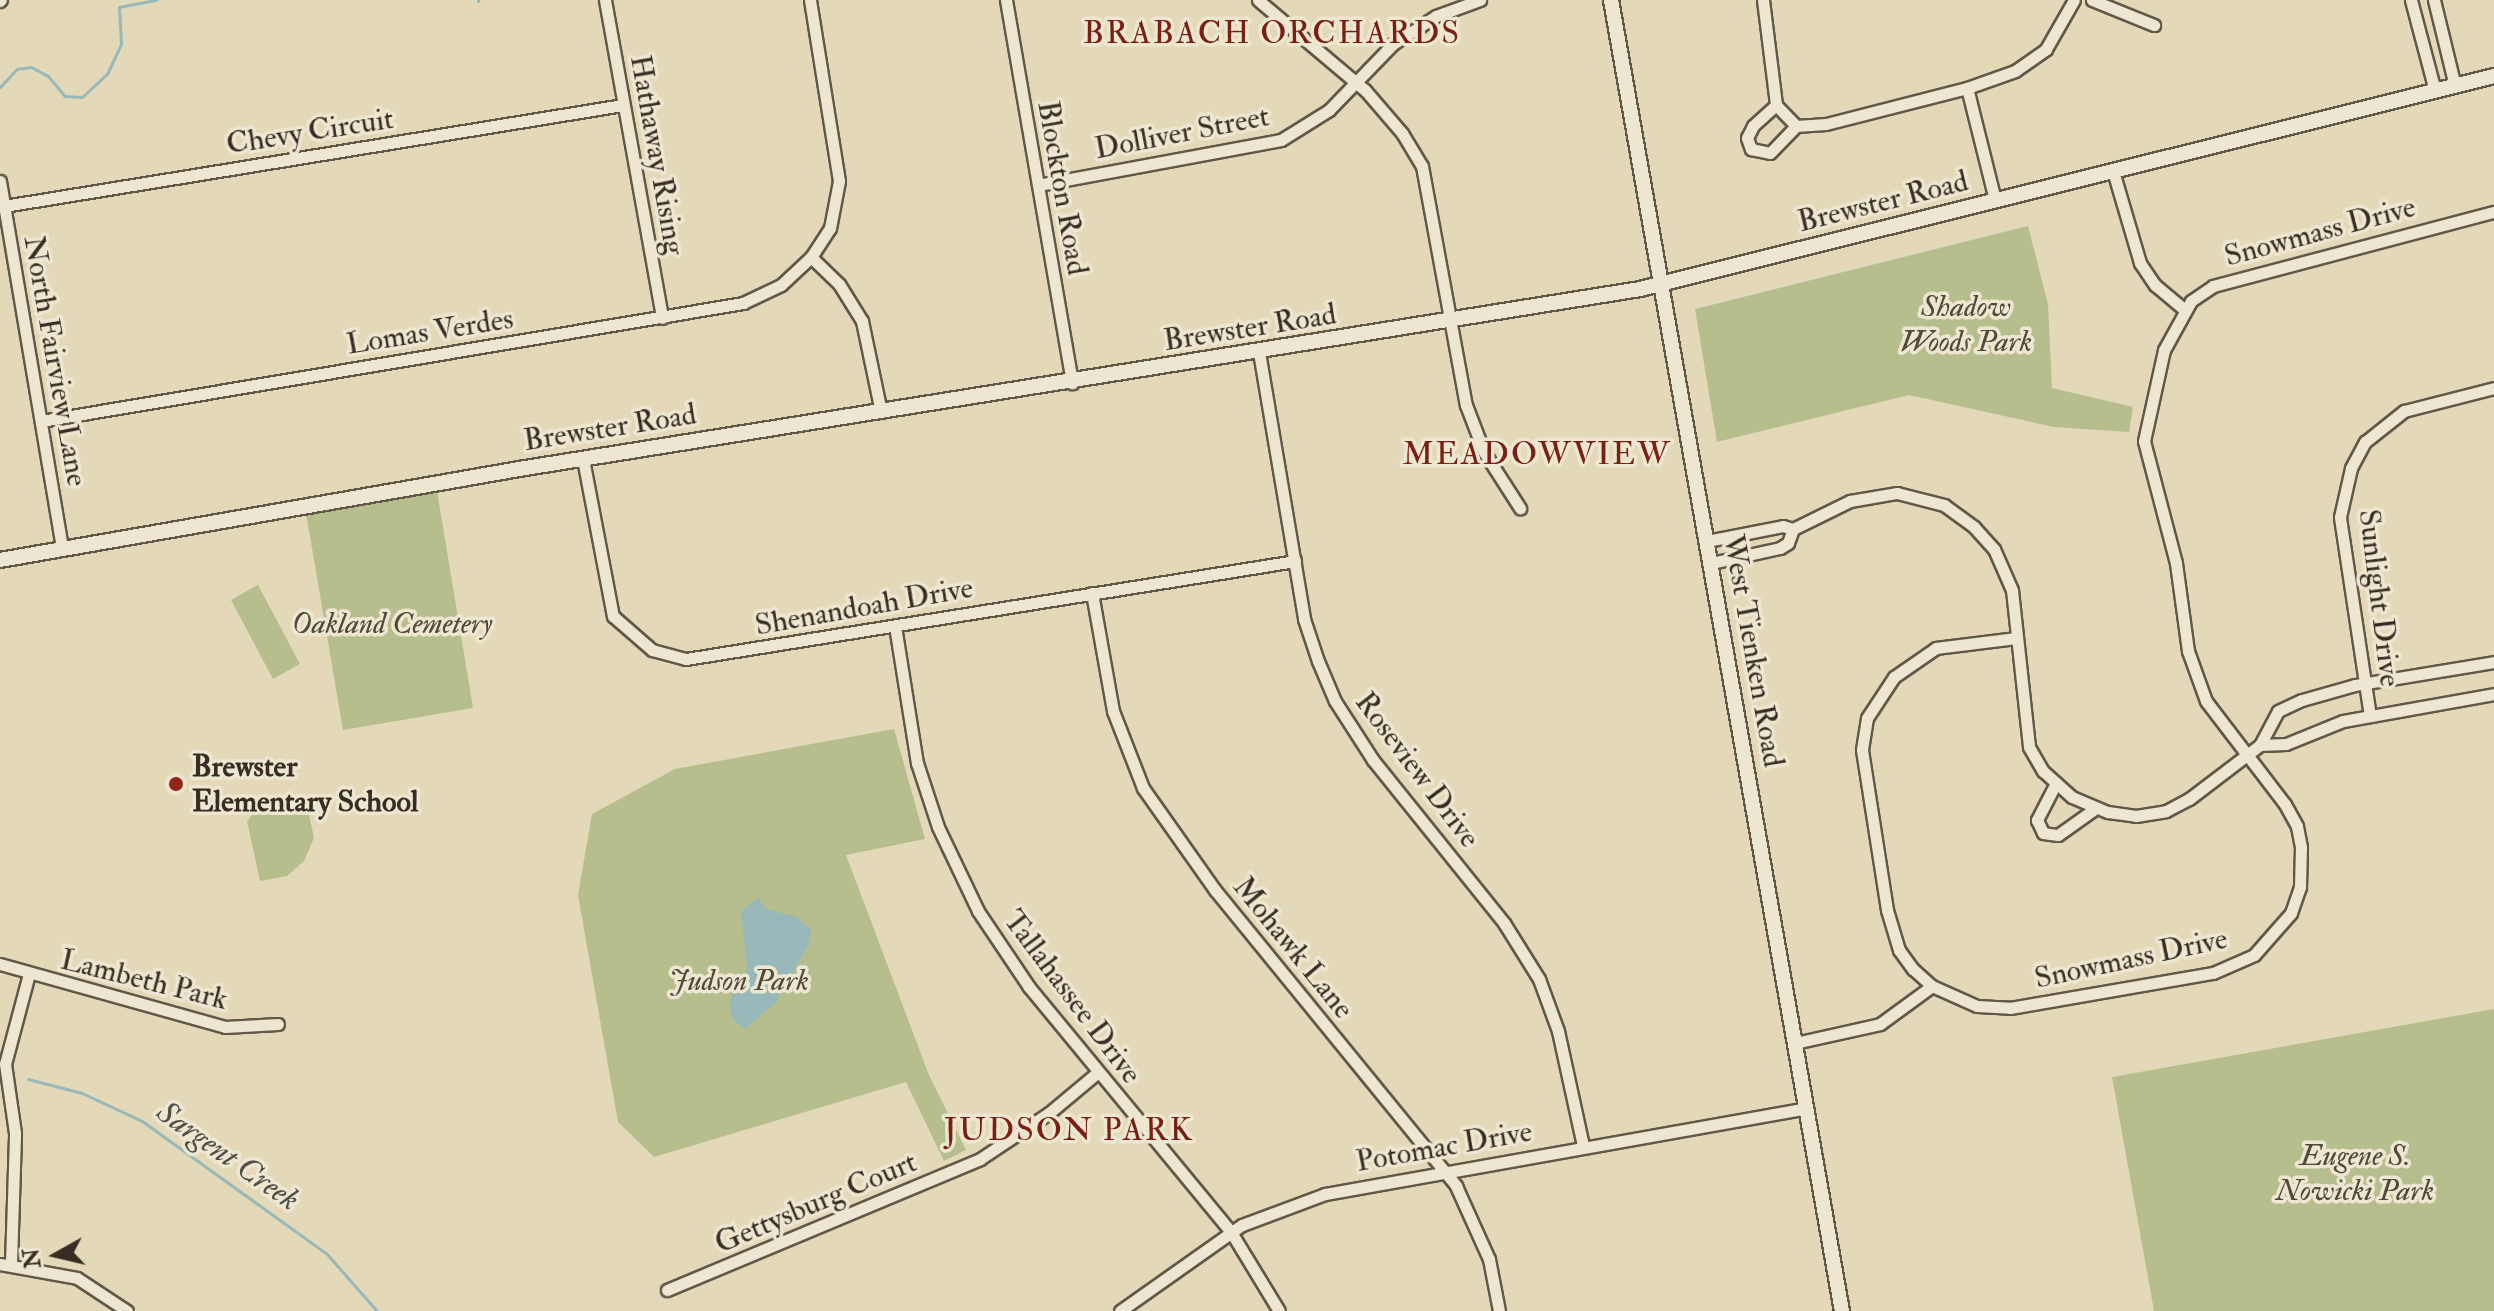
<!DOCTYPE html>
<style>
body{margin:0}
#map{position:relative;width:2494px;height:1311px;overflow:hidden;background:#e3d9b8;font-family:"IM FELL Double Pica",serif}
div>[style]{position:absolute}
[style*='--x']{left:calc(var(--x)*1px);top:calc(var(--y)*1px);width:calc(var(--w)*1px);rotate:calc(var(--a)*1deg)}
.green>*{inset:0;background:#b6be8d}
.water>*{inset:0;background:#99b8b9}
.stream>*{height:3px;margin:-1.5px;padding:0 1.5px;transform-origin:1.5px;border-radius:1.5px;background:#99b8b9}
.roads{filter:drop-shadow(2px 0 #625848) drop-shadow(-2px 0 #625848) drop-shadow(0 2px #625848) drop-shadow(0 -2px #625848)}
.minor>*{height:11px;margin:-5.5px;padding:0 5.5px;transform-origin:5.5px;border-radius:5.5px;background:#ede6d1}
.tertiary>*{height:14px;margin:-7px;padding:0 7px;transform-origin:7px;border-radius:7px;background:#ede6d1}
.dots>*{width:22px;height:22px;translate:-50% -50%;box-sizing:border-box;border:4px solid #ede6d1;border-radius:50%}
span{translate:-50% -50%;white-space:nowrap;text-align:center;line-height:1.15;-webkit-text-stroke:7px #ede6d1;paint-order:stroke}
.street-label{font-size:30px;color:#372d22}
.park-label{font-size:30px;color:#504a37;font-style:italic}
.poi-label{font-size:30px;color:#372d22;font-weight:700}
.left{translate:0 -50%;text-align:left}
.neighbourhood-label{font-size:32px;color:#7a1f14;letter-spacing:2px}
.water-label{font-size:32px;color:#505048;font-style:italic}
.north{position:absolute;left:16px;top:1215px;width:80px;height:80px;-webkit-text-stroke:6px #ede6d1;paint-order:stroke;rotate:262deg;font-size:22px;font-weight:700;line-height:32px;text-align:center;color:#372d22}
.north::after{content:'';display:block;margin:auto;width:28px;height:36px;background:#372d22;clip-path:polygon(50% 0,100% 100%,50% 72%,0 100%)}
</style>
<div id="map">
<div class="green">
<i style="clip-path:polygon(2028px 226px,2048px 304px,2052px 388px,2133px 407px,2129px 432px,2054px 427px,1909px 395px,1717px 442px,1695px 309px)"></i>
<i style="clip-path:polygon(437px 491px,473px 708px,343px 730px,306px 513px)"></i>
<i style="clip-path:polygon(258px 585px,300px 664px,273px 679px,231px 600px)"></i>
<i style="clip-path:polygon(894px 729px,925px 839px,846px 855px,929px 1075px,966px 1150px,944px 1161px,906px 1082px,654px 1157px,618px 1122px,578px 895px,592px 814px,675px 769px)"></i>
<i style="clip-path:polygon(307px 805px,314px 838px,304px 861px,287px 876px,260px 881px,247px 821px,252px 815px)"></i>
<i style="clip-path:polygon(2494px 1009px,2494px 1311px,2154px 1311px,2112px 1077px)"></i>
</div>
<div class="water">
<i style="clip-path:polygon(758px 897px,765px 909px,797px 917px,811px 930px,809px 944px,776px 1002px,745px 1029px,734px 1021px,729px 1008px,733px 990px,747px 970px,741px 912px)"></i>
</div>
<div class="stream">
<i style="--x:478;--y:1;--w:1;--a:-90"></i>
<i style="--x:0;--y:87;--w:25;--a:-47"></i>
<i style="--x:17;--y:69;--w:14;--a:-8"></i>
<i style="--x:31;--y:67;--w:19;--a:28"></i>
<i style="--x:48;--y:76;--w:26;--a:50"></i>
<i style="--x:65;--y:96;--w:17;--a:3"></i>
<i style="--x:82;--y:97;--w:34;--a:-43"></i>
<i style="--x:107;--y:74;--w:33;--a:-65"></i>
<i style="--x:121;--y:44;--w:37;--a:-93"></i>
<i style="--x:119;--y:7;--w:38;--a:-11"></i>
<i style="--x:28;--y:1079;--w:56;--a:14.5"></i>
<i style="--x:82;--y:1093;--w:66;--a:25"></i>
<i style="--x:142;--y:1121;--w:226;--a:35.7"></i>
<i style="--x:326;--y:1253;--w:77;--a:48.7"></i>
</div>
<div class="roads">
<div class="minor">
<i style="--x:605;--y:0;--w:323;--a:79.8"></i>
<i style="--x:810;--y:0;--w:183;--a:80.9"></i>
<i style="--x:839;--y:181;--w:48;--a:100.8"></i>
<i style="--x:830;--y:228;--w:35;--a:123"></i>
<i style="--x:811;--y:257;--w:39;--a:44"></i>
<i style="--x:839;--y:284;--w:44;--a:58.1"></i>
<i style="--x:862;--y:321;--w:93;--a:78.2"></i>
<i style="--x:1006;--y:0;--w:389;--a:80.2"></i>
<i style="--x:1258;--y:0;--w:140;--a:40.1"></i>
<i style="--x:1365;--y:90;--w:57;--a:49.3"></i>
<i style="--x:1402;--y:133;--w:39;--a:59"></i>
<i style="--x:1422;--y:166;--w:243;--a:79.6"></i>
<i style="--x:1466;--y:405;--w:50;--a:69"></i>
<i style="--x:1484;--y:452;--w:67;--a:57.3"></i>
<i style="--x:1763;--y:0;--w:106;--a:82.9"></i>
<i style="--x:1776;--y:105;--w:29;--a:46"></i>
<i style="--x:1796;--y:126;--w:30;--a:-4"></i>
<i style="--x:1826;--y:124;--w:146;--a:-14.3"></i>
<i style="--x:2092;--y:0;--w:67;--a:22"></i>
<i style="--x:2411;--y:0;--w:94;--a:75.2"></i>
<i style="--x:2434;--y:0;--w:89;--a:76.3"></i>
<i style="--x:0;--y:1;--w:1;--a:-45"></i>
<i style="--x:1776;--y:105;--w:31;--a:138"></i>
<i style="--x:1753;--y:126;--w:13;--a:117"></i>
<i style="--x:1747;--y:138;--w:12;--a:70"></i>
<i style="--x:1751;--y:149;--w:19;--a:12"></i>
<i style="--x:1770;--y:153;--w:37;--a:-46"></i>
<i style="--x:2113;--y:171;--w:96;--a:73.6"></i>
<i style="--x:2140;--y:263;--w:27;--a:56"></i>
<i style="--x:2155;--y:285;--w:39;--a:40"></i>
<i style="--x:0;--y:181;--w:373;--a:80.4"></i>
<i style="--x:1038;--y:185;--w:247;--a:-10.5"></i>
<i style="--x:1281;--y:140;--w:57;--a:-32"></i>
<i style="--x:1329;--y:110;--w:92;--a:-45.9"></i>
<i style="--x:1393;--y:44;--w:51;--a:-33.1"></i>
<i style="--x:1436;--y:16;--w:47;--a:-20"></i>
<i style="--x:1995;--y:200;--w:115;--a:-104"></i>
<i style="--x:1967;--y:88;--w:51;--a:-19.5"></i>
<i style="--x:2015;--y:71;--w:38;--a:-35"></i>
<i style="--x:2046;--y:49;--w:56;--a:-60.3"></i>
<i style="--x:4;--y:206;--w:627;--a:-9.27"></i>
<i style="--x:1259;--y:352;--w:271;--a:80.4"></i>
<i style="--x:1304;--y:619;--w:44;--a:71.6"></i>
<i style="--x:1318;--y:661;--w:43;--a:67"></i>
<i style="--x:1335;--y:701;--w:70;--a:57.2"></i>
<i style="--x:1373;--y:760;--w:209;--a:51.2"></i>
<i style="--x:1504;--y:923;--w:66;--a:58"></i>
<i style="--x:1539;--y:979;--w:55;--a:69.9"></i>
<i style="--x:1558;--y:1031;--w:118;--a:77.7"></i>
<i style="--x:41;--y:421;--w:712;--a:-9.54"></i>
<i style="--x:743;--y:303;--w:42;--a:-25.3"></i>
<i style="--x:781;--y:285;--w:41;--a:-43"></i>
<i style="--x:583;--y:459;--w:160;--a:79.2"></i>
<i style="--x:613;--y:616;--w:52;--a:41.1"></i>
<i style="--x:652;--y:650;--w:35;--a:15"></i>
<i style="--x:686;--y:659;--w:617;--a:-9.14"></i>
<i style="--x:1793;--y:529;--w:64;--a:-26.2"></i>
<i style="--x:1850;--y:501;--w:48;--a:-9.7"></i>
<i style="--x:1897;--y:493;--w:49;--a:14.3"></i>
<i style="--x:1944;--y:505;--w:37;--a:36"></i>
<i style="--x:1974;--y:527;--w:30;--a:48"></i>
<i style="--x:1994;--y:549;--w:45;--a:66.3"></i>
<i style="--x:2012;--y:590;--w:158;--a:83.8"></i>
<i style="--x:2029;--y:747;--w:28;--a:60"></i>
<i style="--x:2043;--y:771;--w:39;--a:42"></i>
<i style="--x:2072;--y:797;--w:39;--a:23"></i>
<i style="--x:2108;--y:812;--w:28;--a:8"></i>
<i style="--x:2136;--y:816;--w:30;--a:-9"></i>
<i style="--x:2166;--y:811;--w:26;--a:-28"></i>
<i style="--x:2189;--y:799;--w:89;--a:-37.3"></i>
<i style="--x:2260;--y:745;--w:38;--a:-62"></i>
<i style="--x:2278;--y:711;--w:26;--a:-25"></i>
<i style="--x:2302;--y:700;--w:55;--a:-15.8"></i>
<i style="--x:2355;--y:685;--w:141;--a:-9.4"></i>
<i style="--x:1707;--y:541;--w:77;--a:-11.2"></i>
<i style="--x:1783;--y:526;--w:10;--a:17"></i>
<i style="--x:1793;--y:529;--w:15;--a:110"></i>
<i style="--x:1788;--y:543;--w:9;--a:148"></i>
<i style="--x:1780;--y:548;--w:71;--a:167.7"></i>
<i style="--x:1092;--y:593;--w:120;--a:79.9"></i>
<i style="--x:1113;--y:711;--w:83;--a:68.7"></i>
<i style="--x:1143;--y:788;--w:125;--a:54.8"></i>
<i style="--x:1215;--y:890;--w:382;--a:50.8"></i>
<i style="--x:1456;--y:1186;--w:80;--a:65.7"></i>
<i style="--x:1489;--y:1259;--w:53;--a:79.1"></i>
<i style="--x:895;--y:626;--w:139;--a:80.9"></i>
<i style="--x:917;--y:763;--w:67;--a:71.8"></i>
<i style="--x:938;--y:827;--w:93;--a:64.5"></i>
<i style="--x:978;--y:911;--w:92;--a:56.1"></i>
<i style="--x:1029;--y:987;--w:318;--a:50.5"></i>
<i style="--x:1231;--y:1232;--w:92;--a:58.7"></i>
<i style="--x:2016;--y:638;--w:81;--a:172.9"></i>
<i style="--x:1936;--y:648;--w:51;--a:145.4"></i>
<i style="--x:1894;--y:677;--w:49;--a:123.4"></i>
<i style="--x:1867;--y:718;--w:32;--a:99"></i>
<i style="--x:1862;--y:750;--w:162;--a:81.1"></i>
<i style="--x:1887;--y:910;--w:42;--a:73.3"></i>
<i style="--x:1899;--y:950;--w:24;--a:54"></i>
<i style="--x:1913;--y:969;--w:25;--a:42"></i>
<i style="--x:1932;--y:986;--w:49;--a:24"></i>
<i style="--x:1977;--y:1006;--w:33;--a:3"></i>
<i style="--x:2010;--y:1008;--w:206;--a:-9.8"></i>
<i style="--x:2213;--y:973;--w:45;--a:-23.7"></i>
<i style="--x:2254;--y:955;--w:56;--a:-48.6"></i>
<i style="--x:2291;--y:913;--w:28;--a:-71"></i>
<i style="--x:2300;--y:887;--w:40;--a:-88.6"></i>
<i style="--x:2301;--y:847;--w:21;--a:-101"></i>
<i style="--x:2297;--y:826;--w:26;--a:-119"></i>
<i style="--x:2284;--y:803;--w:128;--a:-127.4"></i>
<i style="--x:2206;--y:701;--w:53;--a:-109.8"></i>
<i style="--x:2188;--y:651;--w:89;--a:-97.8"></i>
<i style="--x:2176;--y:563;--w:126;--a:-104.7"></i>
<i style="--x:2144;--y:441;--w:93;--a:-77.6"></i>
<i style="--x:2164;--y:350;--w:56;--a:-61.1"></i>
<i style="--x:2191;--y:301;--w:27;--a:-34"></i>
<i style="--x:2213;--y:286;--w:291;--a:-14.8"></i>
<i style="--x:2370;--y:716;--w:201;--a:-98.6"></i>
<i style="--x:2340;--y:517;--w:50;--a:-77.3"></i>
<i style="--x:2351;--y:468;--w:30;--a:-62"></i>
<i style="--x:2365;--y:442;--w:50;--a:-38.5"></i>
<i style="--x:2404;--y:411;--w:93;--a:-14.3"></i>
<i style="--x:2260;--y:745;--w:26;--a:-2"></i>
<i style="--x:2286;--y:744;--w:61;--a:-22"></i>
<i style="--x:2343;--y:721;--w:153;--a:-10.1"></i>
<i style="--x:2056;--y:783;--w:42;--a:117.2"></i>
<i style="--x:2037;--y:820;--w:14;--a:65"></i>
<i style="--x:2043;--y:833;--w:15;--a:8"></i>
<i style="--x:2058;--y:835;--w:47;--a:-35.4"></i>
<i style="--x:0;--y:964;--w:234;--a:15.6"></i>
<i style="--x:225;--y:1027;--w:53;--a:-3.2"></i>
<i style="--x:1795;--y:1043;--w:87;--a:-12.6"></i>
<i style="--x:1880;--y:1024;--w:64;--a:-36.2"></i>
<i style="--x:11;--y:1263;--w:130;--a:-88.2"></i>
<i style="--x:15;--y:1133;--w:70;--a:-98.2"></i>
<i style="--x:5;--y:1064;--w:93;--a:-75.1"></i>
<i style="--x:0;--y:1264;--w:78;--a:10.3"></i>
<i style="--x:77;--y:1278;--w:60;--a:33.4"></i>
<i style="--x:667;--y:1290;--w:339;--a:-22.7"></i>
<i style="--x:980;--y:1159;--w:83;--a:-33.7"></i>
<i style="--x:1049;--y:1113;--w:64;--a:-39.9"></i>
<i style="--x:1120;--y:1311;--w:149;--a:-35.2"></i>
<i style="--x:1242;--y:1225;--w:89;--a:-20.5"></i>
<i style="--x:1325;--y:1194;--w:489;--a:-10.1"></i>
</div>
<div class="tertiary">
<i style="--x:1611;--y:0;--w:1331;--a:80.01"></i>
<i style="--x:0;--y:560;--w:527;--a:-9.94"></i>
<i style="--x:519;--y:469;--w:1135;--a:-9.12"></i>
<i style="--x:1640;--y:289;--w:880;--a:-14"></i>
</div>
</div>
<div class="dots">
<i style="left:176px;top:784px;background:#8f2418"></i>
</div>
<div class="street-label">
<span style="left:310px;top:132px;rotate:-9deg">Chevy Circuit</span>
<span style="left:1182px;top:133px;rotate:-11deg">Dolliver Street</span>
<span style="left:657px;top:155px;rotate:80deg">Hathaway Rising</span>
<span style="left:1062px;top:188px;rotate:80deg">Blockton Road</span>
<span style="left:1883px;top:202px;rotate:-14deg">Brewster Road</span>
<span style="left:2320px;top:232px;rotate:-15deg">Snowmass Drive</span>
<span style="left:1250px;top:328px;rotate:-9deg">Brewster Road</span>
<span style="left:430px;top:332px;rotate:-9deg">Lomas Verdes</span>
<span style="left:55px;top:361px;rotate:80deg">North Fairview Lane</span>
<span style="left:610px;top:428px;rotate:-9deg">Brewster Road</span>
<span style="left:2379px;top:598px;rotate:83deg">Sunlight Drive</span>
<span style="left:864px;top:607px;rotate:-10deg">Shenandoah Drive</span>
<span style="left:1753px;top:651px;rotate:80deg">West Tienken Road</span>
<span style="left:1417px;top:770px;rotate:53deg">Roseview Drive</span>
<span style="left:1293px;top:948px;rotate:51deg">Mohawk Lane</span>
<span style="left:2131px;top:959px;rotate:-12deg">Snowmass Drive</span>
<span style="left:144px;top:980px;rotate:14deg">Lambeth Park</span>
<span style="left:1072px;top:997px;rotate:53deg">Tallahassee Drive</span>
<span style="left:1444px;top:1147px;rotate:-10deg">Potomac Drive</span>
<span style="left:816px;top:1203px;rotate:-23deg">Gettysburg Court</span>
</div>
<div class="park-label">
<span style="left:1966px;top:324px">Shadow<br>Woods Park</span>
<span style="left:392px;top:624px">Oakland Cemetery</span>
<span style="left:739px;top:981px">Judson Park</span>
<span style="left:2355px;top:1173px">Eugene S.<br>Nowicki Park</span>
</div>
<div class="poi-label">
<span class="left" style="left:192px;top:784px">Brewster<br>Elementary School</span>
</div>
<div class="neighbourhood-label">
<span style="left:1272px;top:33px">BRABACH ORCHARDS</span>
<span style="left:1537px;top:454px">MEADOWVIEW</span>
<span style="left:1069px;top:1130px">JUDSON PARK</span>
</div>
<div class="water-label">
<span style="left:228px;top:1156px;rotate:35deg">Sargent Creek</span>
</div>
<div class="north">N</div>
</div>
